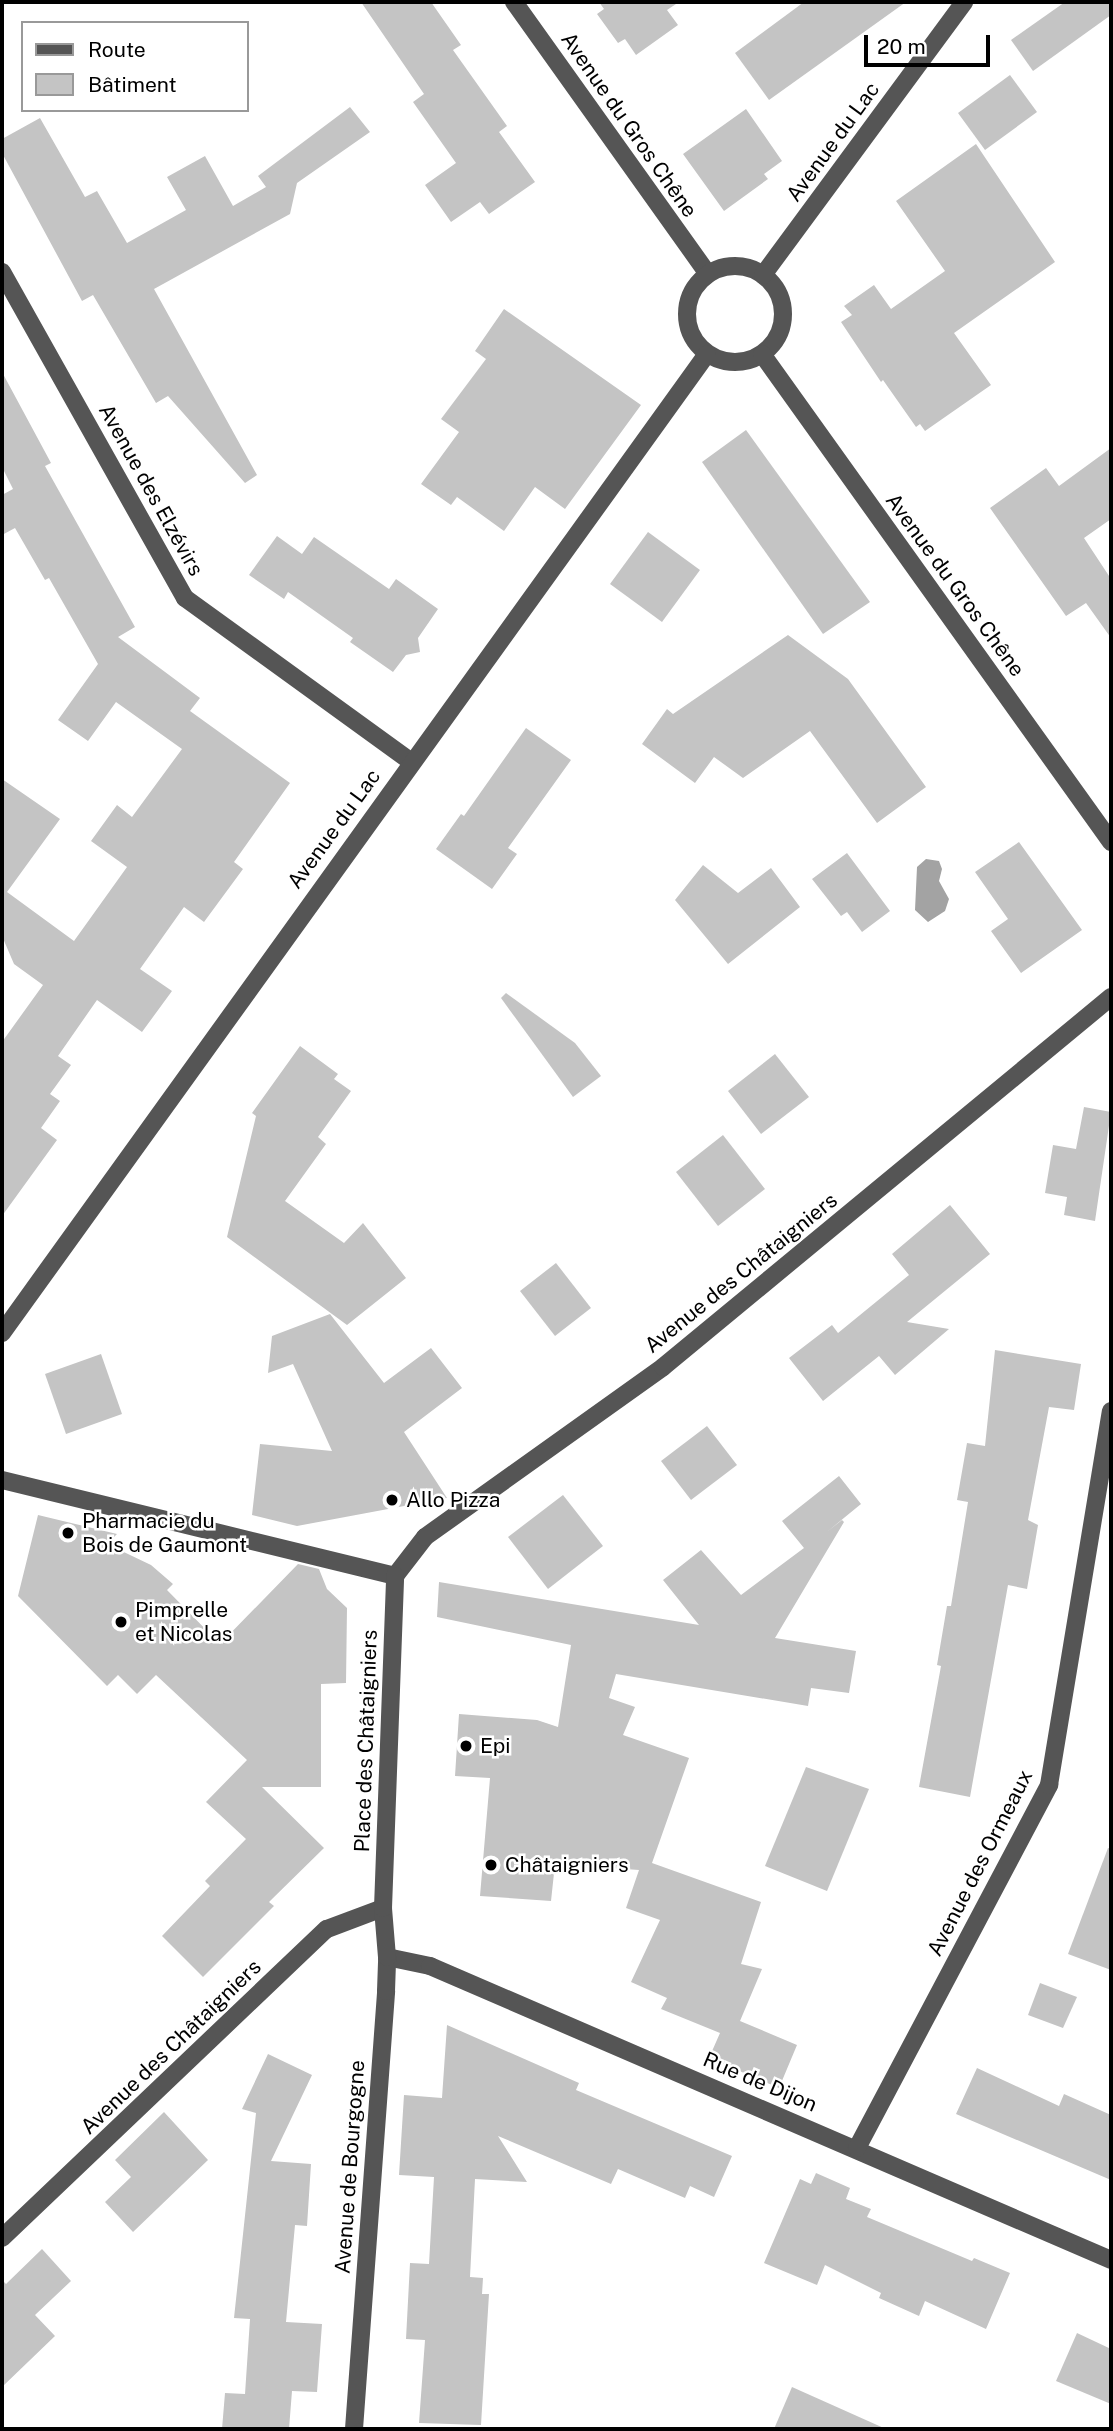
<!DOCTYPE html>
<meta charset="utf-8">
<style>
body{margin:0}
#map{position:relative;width:1113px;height:2431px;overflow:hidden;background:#fff;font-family:"Public Sans",sans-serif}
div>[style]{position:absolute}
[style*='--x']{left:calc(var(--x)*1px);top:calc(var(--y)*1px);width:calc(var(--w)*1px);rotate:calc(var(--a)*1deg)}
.water>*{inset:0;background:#a3a3a3}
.building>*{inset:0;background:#c4c4c4}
.minor>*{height:18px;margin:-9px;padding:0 9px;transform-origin:9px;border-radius:9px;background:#555}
.minor>.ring{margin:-9px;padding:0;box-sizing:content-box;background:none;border:18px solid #555;border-radius:50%}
.dots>*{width:19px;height:19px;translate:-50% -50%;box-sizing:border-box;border:4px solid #fff;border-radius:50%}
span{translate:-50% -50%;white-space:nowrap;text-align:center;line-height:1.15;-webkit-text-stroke:5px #fff;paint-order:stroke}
.street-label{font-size:21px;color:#000}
.poi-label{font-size:21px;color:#000}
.left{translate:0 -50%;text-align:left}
.frame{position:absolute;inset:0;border:4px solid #000;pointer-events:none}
.legend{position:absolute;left:21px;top:21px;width:228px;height:91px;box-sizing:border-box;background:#fff;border:2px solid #999;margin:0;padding:9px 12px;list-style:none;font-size:21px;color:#000}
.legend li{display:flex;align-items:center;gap:14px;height:35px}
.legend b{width:35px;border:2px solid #999}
.scale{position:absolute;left:864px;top:35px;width:126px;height:32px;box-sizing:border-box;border:4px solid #000;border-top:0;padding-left:9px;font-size:21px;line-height:24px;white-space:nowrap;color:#000;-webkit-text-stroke:5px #fff;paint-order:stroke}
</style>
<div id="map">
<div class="water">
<i style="clip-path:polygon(926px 859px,939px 861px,942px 869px,939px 881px,949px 899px,945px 911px,928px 922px,915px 910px,917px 867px)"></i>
</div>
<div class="building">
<i style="clip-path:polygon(361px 2px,431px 2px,461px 45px,453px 50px,507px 126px,499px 132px,535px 182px,489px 214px,480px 202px,451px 222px,425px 185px,456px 163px,413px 102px,424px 94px)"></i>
<i style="clip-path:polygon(599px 2px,679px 2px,667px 10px,678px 25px,636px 55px,625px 39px,618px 43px,597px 14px,604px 9px)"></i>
<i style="clip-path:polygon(804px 2px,906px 2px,769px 100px,735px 53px)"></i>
<i style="clip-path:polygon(1065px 2px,1111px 2px,1111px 15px,1033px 71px,1011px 40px)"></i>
<i style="clip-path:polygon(1010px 75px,1037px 112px,985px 150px,958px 113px)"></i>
<i style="clip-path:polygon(350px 107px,370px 132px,297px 183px,290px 214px,154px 289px,257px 475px,245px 483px,168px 396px,156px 403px,93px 295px,82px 301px,2px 153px,2px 139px,40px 118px,85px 197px,97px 191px,127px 243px,186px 210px,167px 177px,205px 156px,233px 206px,266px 187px,258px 176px)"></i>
<i style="clip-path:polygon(746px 109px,782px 161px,764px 174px,768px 179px,724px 211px,683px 154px)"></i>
<i style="clip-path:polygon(976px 144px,1055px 262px,954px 333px,991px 385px,925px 431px,920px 424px,916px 427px,883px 380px,881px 382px,841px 322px,852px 315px,844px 306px,874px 285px,891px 309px,945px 271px,896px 201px)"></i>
<i style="clip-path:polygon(504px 309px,641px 405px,565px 509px,535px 487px,504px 531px,457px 497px,451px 505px,421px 484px,459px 432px,441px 419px,486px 359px,475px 351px)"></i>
<i style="clip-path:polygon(2px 372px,51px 463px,45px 466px,135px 627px,118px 637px,200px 698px,190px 711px,290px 783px,234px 862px,243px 869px,204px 922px,184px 907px,140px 969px,172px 991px,142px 1032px,97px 1000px,58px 1056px,71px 1065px,50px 1094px,60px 1101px,41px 1128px,57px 1140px,2px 1216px,2px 1042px,43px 985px,14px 964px,2px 936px,2px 779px,60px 819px,7px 892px,74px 941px,127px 867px,91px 841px,117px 805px,132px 817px,182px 749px,116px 702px,88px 741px,58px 720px,98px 664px,49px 578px,45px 580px,15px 528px,2px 535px,2px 495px,13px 489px,2px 467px)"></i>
<i style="clip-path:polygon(746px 430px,870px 602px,823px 634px,702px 462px)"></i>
<i style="clip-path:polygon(1111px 448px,1111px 519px,1084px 538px,1111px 579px,1111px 638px,1086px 603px,1066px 616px,990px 508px,1046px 468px,1059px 486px)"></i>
<i style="clip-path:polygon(648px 532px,700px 570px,662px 622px,610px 584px)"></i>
<i style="clip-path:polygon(277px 536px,302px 554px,314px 537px,389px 589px,396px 579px,438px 609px,418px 638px,420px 652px,406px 655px,393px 672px,350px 642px,353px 638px,288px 592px,284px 599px,249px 575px)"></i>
<i style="clip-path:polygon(788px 635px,848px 679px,926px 787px,877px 823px,810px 731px,743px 778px,714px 757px,695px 783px,642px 744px,667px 709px,673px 714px)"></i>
<i style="clip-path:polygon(526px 728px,571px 760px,508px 848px,517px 854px,492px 889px,436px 849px,461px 814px,464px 816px)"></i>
<i style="clip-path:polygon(1019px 842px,1082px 930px,1021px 973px,991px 931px,1008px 919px,975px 872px)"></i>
<i style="clip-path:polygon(847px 853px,890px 911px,862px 932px,847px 912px,841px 916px,812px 879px)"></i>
<i style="clip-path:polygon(703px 865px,738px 893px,771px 868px,800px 907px,728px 964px,675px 900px)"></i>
<i style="clip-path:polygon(506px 993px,575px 1043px,601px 1076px,573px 1097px,501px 998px)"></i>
<i style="clip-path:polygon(300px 1046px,338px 1074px,334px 1079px,351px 1091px,318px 1137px,326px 1144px,285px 1201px,344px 1243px,363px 1223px,406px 1278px,347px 1325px,227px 1237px,256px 1116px,252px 1113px)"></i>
<i style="clip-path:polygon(775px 1054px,809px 1097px,761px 1134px,728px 1091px)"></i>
<i style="clip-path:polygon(1084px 1107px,1111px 1112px,1095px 1221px,1064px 1215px,1067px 1197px,1045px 1193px,1053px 1145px,1076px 1149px)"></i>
<i style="clip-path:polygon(723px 1135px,765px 1189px,718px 1226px,676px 1172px)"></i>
<i style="clip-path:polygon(950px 1205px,990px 1254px,907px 1322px,949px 1329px,895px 1375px,879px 1356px,823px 1401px,789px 1358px,832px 1325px,838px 1333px,909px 1275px,892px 1254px)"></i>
<i style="clip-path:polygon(556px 1263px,591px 1308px,555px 1336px,520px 1291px)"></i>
<i style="clip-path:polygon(330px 1314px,384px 1383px,431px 1348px,462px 1388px,404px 1432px,447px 1498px,297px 1526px,252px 1515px,260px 1444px,332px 1451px,293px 1364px,268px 1373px,272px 1336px)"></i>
<i style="clip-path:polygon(995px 1350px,1081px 1364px,1074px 1410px,1049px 1407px,1028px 1520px,1038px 1525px,1027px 1589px,1008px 1585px,970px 1797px,919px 1787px,941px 1666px,937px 1665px,947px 1606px,951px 1606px,968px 1502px,957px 1500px,967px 1443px,985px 1446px)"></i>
<i style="clip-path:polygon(101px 1354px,122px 1414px,66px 1434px,45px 1374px)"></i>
<i style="clip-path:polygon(707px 1426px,737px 1465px,691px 1500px,661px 1461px)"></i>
<i style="clip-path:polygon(839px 1476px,861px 1504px,828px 1531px,842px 1520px,844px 1522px,775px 1638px,856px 1651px,849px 1693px,811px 1688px,808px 1706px,616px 1674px,609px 1698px,635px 1707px,623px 1735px,689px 1758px,652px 1863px,761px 1902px,741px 1964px,762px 1969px,740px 2021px,797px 2045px,779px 2088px,709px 2058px,720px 2033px,661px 2009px,667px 1998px,631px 1982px,660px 1920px,626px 1908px,639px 1870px,555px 1864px,551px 1901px,480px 1896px,490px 1778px,455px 1776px,459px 1714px,537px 1720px,558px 1727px,571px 1645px,437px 1617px,439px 1582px,699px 1625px,663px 1580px,701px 1550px,741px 1595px,804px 1548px,782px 1521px)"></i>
<i style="clip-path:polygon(563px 1495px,603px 1546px,548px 1589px,508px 1537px)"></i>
<i style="clip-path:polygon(38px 1515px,117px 1534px,107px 1544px,151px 1565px,173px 1584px,167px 1590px,220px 1644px,298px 1564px,319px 1569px,327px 1589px,347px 1608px,346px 1683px,321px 1684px,321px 1787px,262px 1787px,324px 1848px,269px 1902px,274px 1906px,203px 1977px,162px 1936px,210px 1886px,205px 1881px,246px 1839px,206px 1802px,247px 1760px,156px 1675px,137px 1694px,118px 1675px,107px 1686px,18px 1596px)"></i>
<i style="clip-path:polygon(806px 1767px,869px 1789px,827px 1891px,765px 1866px)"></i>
<i style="clip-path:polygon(1108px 1848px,1111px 1849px,1111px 1970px,1068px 1954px)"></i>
<i style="clip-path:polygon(1040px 1983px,1077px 1997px,1063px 2028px,1028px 2015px)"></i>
<i style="clip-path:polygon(447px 2025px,579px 2083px,576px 2090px,732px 2156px,714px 2197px,690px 2186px,685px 2198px,618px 2169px,611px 2184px,498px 2136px,527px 2182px,475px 2179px,470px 2277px,483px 2278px,482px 2294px,489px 2294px,481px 2425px,419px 2423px,425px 2340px,406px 2339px,410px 2263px,429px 2264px,434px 2177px,399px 2175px,404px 2095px,442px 2098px)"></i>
<i style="clip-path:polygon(268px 2054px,312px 2075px,271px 2161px,311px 2164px,307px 2226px,295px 2225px,286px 2322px,322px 2324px,317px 2392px,292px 2391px,289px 2429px,222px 2429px,225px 2393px,245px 2394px,250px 2319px,234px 2318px,256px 2113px,242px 2109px)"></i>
<i style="clip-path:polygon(977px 2068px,1059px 2106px,1064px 2094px,1111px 2115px,1111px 2180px,956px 2114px)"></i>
<i style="clip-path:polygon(164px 2112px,208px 2160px,133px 2232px,105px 2202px,131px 2177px,115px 2160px)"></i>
<i style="clip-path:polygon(816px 2173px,850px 2188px,846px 2199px,871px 2209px,867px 2217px,972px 2261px,974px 2258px,1010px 2273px,986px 2329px,925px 2301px,919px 2316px,879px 2298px,881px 2293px,825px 2265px,817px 2285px,764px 2263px,800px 2179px,811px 2184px)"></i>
<i style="clip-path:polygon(42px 2249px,71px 2281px,35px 2315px,55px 2336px,2px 2387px,2px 2280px,6px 2284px)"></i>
<i style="clip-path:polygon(1077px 2333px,1111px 2349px,1111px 2404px,1056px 2381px)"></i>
<i style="clip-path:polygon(792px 2387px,886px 2429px,774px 2429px)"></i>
</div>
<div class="minor">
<i style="--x:514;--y:2;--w:334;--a:54.5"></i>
<i class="ring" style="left:687px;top:266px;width:78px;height:78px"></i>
<i style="--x:2;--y:272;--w:374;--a:60.7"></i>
<i style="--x:185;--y:598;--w:278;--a:35.9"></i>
<i style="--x:763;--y:275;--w:339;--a:-53.6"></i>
<i style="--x:762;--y:354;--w:600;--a:54.43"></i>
<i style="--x:2;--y:1333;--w:1206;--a:-54.24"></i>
<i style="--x:2;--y:1480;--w:405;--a:13.7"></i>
<i style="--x:395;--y:1576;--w:49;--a:-52.4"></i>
<i style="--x:425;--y:1537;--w:292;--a:-35.5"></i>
<i style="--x:663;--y:1367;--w:581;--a:-39.55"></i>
<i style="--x:387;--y:1957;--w:44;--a:11.8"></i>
<i style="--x:430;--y:1966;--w:742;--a:23.35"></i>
<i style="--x:857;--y:2148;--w:411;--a:-62.1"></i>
<i style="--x:1049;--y:1785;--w:379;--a:-80.6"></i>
<i style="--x:2;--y:2238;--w:448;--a:-43.6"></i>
<i style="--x:327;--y:1929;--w:60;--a:-20.6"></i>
<i style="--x:354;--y:2429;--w:439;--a:-85.8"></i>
<i style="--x:386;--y:1991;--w:34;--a:-88"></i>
<i style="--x:387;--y:1957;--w:49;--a:-94.7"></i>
<i style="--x:383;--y:1908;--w:332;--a:-87.9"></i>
</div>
<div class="dots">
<i style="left:392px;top:1500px;background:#000"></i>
<i style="left:68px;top:1533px;background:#000"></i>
<i style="left:121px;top:1622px;background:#000"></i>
<i style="left:466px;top:1746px;background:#000"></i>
<i style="left:491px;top:1865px;background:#000"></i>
</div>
<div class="street-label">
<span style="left:629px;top:125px;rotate:55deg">Avenue du Gros Chêne</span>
<span style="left:833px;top:142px;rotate:-54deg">Avenue du Lac</span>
<span style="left:151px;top:490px;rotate:61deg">Avenue des Elzévirs</span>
<span style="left:955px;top:585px;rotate:54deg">Avenue du Gros Chêne</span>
<span style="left:334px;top:829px;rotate:-54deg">Avenue du Lac</span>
<span style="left:741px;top:1273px;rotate:-39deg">Avenue des Châtaigniers</span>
<span style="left:366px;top:1741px;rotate:-88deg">Place des Châtaigniers</span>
<span style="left:980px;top:1863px;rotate:-63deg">Avenue des Ormeaux</span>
<span style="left:171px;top:2047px;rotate:-44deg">Avenue des Châtaigniers</span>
<span style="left:760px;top:2082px;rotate:23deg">Rue de Dijon</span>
<span style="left:350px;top:2167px;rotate:-86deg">Avenue de Bourgogne</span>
</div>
<div class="poi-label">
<span class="left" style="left:406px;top:1500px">Allo Pizza</span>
<span class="left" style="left:82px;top:1533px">Pharmacie du<br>Bois de Gaumont</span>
<span class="left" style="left:135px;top:1622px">Pimprelle<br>et Nicolas</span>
<span class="left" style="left:480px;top:1746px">Epi</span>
<span class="left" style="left:505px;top:1865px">Châtaigniers</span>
</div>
<div class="frame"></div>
<ul class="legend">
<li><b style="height:9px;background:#555"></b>Route</li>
<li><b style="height:19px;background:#c4c4c4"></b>Bâtiment</li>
</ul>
<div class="scale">20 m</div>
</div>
